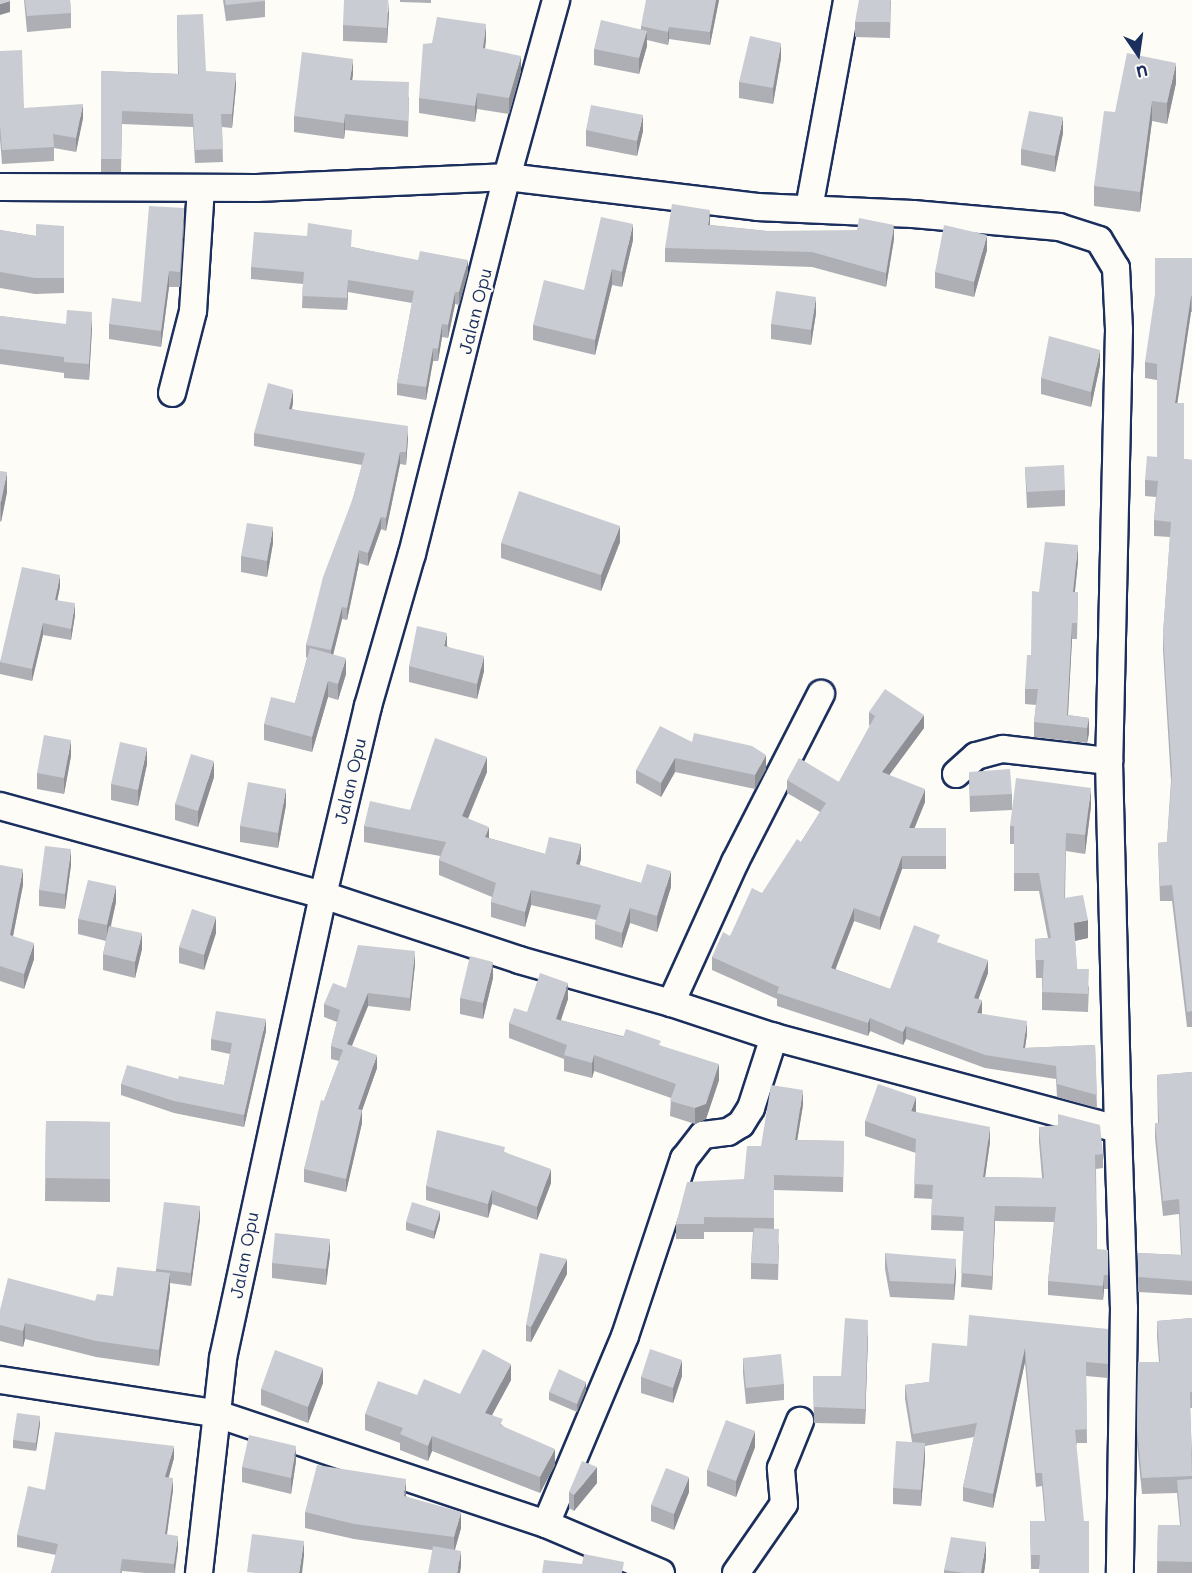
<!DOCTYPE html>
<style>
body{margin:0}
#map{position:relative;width:1192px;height:1573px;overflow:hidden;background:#fdfcf7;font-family:Mali,sans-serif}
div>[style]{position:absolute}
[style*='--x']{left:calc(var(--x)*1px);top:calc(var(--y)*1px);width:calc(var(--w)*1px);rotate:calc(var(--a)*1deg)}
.roads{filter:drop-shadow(2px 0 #1b2f5e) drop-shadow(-2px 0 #1b2f5e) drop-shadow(0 2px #1b2f5e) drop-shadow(0 -2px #1b2f5e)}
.minor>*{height:26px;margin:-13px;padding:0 13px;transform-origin:13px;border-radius:13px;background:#fdfcf7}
.wall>*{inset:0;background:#adafb5}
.shaded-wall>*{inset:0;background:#8d8f94}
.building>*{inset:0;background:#c9ccd3}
span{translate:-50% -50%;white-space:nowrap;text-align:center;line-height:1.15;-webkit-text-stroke:4.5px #fdfcf7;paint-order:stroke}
.street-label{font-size:18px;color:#1b2f5e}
.north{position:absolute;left:1108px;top:24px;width:60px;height:60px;-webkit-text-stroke:4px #fdfcf7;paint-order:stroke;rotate:167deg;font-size:16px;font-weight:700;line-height:24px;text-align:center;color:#1b2f5e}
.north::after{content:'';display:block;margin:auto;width:21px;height:27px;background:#1b2f5e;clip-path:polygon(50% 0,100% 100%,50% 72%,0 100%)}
</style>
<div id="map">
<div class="roads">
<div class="minor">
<i style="--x:0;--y:187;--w:257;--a:0.2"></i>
<i style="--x:257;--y:188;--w:250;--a:-2.5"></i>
<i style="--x:507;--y:177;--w:252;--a:6.8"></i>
<i style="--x:757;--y:207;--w:156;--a:2.6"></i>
<i style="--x:913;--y:214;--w:147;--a:5.1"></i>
<i style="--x:1059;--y:227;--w:42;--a:18"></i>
<i style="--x:1099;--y:240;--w:33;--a:59"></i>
<i style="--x:1116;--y:268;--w:62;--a:87.2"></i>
<i style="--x:1119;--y:330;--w:431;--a:91.3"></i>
<i style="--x:1109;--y:761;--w:368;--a:88.6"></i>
<i style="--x:809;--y:208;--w:211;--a:-79.6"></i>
<i style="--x:172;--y:393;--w:85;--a:-75.6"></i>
<i style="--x:193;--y:311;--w:123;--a:-86.3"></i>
<i style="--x:956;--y:774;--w:27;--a:-42"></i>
<i style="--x:976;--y:756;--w:28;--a:-15"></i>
<i style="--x:1003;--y:749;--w:107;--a:6.5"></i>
<i style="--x:0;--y:806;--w:335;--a:15.4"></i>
<i style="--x:323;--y:895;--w:206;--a:18.3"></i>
<i style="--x:519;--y:960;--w:158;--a:15.8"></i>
<i style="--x:671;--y:1003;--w:108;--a:18.3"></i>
<i style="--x:774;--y:1037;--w:356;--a:15"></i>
<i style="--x:1118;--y:1129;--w:179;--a:88.1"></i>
<i style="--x:1124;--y:1308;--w:265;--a:90.9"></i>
<i style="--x:671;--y:1003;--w:155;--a:-65.6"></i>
<i style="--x:735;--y:862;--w:189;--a:-62.9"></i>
<i style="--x:0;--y:1380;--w:217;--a:8.8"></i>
<i style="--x:214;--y:1413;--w:350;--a:18.5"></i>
<i style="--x:546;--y:1524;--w:125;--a:23.1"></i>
<i style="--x:546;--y:1524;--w:204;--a:-67.2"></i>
<i style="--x:625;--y:1336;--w:187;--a:-71.6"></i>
<i style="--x:684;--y:1159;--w:31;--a:-52"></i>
<i style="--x:703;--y:1135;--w:25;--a:-7"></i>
<i style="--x:728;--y:1132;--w:15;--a:-32"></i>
<i style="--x:741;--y:1124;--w:19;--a:-58"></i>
<i style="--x:751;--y:1108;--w:75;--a:-72.1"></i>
<i style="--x:199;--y:1573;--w:216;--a:-83.6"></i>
<i style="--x:223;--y:1358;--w:474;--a:-77.8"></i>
<i style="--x:323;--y:895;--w:194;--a:-76.6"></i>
<i style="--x:368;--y:706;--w:158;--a:-73.9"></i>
<i style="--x:412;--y:554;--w:389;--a:-75.9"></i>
<i style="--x:507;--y:177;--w:184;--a:-74.5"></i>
<i style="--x:736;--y:1573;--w:84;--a:-55.2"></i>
<i style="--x:784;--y:1504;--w:36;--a:-95"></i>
<i style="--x:781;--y:1468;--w:51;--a:-68"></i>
</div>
</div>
<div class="wall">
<i style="clip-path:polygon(24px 0,70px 0,71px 13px,71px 28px,27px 32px)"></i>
<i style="clip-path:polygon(223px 0,265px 0,265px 17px,226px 21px)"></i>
<i style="clip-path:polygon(400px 0,431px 0,431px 3px,400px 2px)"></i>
<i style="clip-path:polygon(719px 0,710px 45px,669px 39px,668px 45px,647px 40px,647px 46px,639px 74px,594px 65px,594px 49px,641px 29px,641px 26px)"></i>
<i style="clip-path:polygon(891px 0,890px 38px,855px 37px,855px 22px)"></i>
<i style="clip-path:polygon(389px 12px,387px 43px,343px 41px,343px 25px)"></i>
<i style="clip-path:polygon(177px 15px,206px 71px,236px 86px,232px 128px,222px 127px,223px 162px,195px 163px,193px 127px,122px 124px,121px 172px,101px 172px,101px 71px,178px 74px)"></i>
<i style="clip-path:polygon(486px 39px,485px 49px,521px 71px,509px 114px,477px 109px,475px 122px,419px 113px,419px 98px)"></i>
<i style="clip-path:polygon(0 51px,24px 108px,83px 118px,76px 152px,54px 148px,54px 161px,2px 164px,0 139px)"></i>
<i style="clip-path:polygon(781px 58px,773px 104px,739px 98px,739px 82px)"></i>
<i style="clip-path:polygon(353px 74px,352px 80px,409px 97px,408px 137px,345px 130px,344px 139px,294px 132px,294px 116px)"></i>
<i style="clip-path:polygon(1176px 83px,1167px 124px,1152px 121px,1140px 212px,1094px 206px,1094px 186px,1115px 112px)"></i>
<i style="clip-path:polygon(586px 130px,643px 131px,637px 156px,586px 146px)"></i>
<i style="clip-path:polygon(1063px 133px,1055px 172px,1021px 165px,1021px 149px)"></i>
<i style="clip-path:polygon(184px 224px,180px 287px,169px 287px,161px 347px,109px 339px,109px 324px,141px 302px)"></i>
<i style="clip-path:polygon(710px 225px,767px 231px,894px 239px,886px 287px,812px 267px,665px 262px,665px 248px)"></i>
<i style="clip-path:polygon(64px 226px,64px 293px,35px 294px,0 288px,0 230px,36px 236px)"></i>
<i style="clip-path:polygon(633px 240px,622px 287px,612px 285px,595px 355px,533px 340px,533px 325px,584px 290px)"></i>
<i style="clip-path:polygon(352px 247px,468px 272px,459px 305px,455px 304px,448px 338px,442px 337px,438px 361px,433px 361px,426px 400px,397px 395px,397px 383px,412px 303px,348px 292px,347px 310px,302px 308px,303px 284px,251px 279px,251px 267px)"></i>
<i style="clip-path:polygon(987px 250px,974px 297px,935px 288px,935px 272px)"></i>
<i style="clip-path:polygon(1192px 258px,1192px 312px,1191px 312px,1177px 403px,1184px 459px,1192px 460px,1192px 1027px,1187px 1027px,1172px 901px,1160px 901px,1158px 843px,1167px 842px,1171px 781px,1163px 650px,1163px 634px,1170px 537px,1154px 536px,1154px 520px,1156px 497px,1145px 496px,1145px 480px,1157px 457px,1157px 380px,1145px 378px,1145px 362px)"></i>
<i style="clip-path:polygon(816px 313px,811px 345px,771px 339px,771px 324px)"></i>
<i style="clip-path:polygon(0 316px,92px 328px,89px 380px,64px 378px,64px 373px,0 364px)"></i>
<i style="clip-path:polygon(1100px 365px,1091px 407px,1041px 394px,1041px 378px)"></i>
<i style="clip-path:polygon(293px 403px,292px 409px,408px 438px,406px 465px,400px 464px,386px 531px,381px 529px,368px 566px,359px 563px,347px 620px,342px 619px,333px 655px,346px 674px,338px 700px,328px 697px,312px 752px,264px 740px,264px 724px,295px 703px,307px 658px,306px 657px,306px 645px,353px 498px,362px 465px,254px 446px,254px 433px)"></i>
<i style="clip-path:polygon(1025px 467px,1065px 490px,1065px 506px,1027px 508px)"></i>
<i style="clip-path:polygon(0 471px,7px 492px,1px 522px,0 521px)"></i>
<i style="clip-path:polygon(620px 542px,601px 591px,501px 558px,501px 543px)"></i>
<i style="clip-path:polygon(273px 543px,267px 577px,241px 572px,241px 556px)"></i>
<i style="clip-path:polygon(1078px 561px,1075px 592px,1078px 592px,1077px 639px,1072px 639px,1068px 715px,1089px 718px,1089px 733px,1087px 743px,1034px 737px,1034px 722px,1036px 705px,1025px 704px,1025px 689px,1031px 655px,1039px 592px)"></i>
<i style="clip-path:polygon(60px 587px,57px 600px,75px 615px,71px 640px,43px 635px,32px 681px,0 674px,0 661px)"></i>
<i style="clip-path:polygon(447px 646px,484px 671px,477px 699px,409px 682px,409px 666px)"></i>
<i style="clip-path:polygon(869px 712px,924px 728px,889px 775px,925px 802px,914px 828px,946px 828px,946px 869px,902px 869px,880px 930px,854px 921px,835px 969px,890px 989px,940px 943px,988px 973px,978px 999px,982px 1014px,1027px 1034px,1025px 1048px,1095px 1045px,1097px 1108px,1057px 1097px,1056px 1079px,985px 1068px,906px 1039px,903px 1045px,870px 1031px,868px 1036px,777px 1006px,777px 999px,712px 970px,712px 957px,730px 936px,801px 842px,820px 812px,787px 793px,787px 780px,839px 782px,870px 726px,869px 725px)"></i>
<i style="clip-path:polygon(692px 742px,766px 769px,755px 789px,675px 772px,661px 797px,636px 783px,636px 770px)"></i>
<i style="clip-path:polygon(71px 756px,64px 794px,37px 789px,37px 773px)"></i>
<i style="clip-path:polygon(147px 764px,138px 806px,111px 800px,111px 784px)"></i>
<i style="clip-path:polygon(487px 772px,468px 819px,489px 838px,545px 854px,581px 859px,579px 865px,641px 883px,671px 887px,657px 932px,630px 923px,622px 948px,595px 939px,595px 924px,596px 920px,531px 905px,525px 927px,491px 917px,491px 902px,492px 897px,439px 875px,439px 860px,440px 856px,364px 842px,364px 826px,410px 810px)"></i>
<i style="clip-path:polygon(969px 772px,1012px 794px,1012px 810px,970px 812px)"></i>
<i style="clip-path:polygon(214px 777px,198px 827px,175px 820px,175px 804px)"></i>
<i style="clip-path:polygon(286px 805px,278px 848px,240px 842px,240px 826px)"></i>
<i style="clip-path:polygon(1091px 806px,1085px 854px,1066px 851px,1065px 898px,1088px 938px,1075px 941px,1077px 969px,1089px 987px,1088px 1012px,1042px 1010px,1042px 978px,1036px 978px,1035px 939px,1048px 938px,1039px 891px,1014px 891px,1014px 844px,1010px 844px,1010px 826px)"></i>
<i style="clip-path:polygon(0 865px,23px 885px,13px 936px,34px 959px,24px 989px,0 981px)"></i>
<i style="clip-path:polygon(71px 865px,65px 909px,39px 906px,39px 890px)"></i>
<i style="clip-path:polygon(116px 902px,111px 926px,142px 949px,135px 978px,103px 970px,103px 954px,106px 941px,78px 934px,78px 919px)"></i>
<i style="clip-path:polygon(216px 933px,204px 970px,179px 963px,179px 947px)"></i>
<i style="clip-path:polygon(415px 964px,410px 1011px,368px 1006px,352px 1046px,377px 1068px,362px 1110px,362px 1123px,346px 1192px,304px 1182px,304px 1169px,324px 1101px,339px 1061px,331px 1059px,331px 1046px,337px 1022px,324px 1017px,324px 1004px,346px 988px)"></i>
<i style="clip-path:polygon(493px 978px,483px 1019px,460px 1014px,460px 998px)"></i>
<i style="clip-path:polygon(568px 999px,560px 1020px,661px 1046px,719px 1080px,706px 1119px,695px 1124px,670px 1116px,671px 1098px,594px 1071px,592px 1078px,564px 1071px,564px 1059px,509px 1038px,509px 1023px,527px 1012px)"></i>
<i style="clip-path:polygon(266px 1031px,244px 1127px,174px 1113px,121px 1095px,121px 1084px,178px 1079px,224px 1085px,230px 1054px,211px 1050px,211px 1039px)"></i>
<i style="clip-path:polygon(1192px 1072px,1192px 1295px,1138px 1292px,1138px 1253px,1181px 1255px,1179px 1214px,1163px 1216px,1155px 1138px,1155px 1123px,1158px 1123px,1157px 1075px)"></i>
<i style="clip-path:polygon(803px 1105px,797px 1140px,844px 1141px,843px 1192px,774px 1190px,774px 1229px,779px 1245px,778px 1280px,751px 1279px,751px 1263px,753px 1232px,704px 1232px,704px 1239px,676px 1239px,676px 1224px,744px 1179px,761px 1146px)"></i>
<i style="clip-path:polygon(916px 1112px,990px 1142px,985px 1177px,1042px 1178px,1039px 1142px,1039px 1127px,1103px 1154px,1103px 1168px,1096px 1169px,1097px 1249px,1108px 1275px,1108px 1289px,1104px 1289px,1103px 1300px,1048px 1295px,1048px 1281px,1054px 1222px,995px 1221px,992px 1290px,961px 1287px,964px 1231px,931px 1230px,932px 1199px,914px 1198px,916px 1153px,865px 1136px,865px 1121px)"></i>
<i style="clip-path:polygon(46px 1121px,110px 1122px,110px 1202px,45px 1201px)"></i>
<i style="clip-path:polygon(505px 1152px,551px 1183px,537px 1220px,492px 1204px,488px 1218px,426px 1200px,426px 1186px)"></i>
<i style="clip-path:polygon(200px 1219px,191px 1286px,170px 1283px,170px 1289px,159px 1366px,96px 1357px,25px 1339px,23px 1347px,0 1341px,0 1310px,95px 1301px,113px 1296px,156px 1271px,156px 1269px)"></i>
<i style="clip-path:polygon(440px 1219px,434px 1239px,406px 1230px,406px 1222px)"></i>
<i style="clip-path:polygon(885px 1253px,956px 1275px,954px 1300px,890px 1297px,885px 1269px)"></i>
<i style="clip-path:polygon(330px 1254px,326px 1285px,272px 1278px,272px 1263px)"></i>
<i style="clip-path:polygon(567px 1274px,531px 1342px,526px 1341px,526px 1325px)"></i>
<i style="clip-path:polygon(1192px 1318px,1192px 1408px,1190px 1408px,1192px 1453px,1192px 1573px,1157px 1573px,1158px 1525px,1180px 1525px,1177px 1493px,1142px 1494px,1137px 1444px,1138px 1362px,1159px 1362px,1157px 1337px,1157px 1321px)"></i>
<i style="clip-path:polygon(1108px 1329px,1108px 1378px,1086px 1376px,1087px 1443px,1077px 1443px,1039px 1569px,1031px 1569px,1030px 1521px,1045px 1521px,1042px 1486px,1036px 1487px,1025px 1362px,993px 1508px,963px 1501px,963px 1487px,974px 1437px,925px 1446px,925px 1459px,921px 1506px,893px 1504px,893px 1488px,912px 1442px,905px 1399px,905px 1385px,929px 1382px,967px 1346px)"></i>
<i style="clip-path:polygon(868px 1335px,865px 1424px,814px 1423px,813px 1376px,841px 1376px)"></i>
<i style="clip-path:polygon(743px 1358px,784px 1384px,784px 1400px,746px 1404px,743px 1373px)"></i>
<i style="clip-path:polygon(682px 1376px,673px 1403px,641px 1393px,641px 1377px)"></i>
<i style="clip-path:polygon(511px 1380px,492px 1415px,503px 1426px,555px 1465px,540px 1493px,432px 1451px,428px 1461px,400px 1450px,400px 1443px,365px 1430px,365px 1414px,417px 1395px,460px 1394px)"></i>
<i style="clip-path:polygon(323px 1383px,308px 1423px,261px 1405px,261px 1389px)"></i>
<i style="clip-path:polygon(586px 1390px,577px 1412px,549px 1400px,549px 1392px)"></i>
<i style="clip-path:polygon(40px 1424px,36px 1451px,13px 1448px,13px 1440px)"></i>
<i style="clip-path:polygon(755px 1447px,736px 1497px,707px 1486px,707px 1470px)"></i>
<i style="clip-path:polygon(174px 1458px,169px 1477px,173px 1490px,167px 1535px,178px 1548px,175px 1573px,145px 1573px,122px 1571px,122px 1573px,51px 1573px,56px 1555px,17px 1547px,17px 1535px,45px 1490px)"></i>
<i style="clip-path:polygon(296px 1461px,291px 1494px,242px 1482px,242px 1467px)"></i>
<i style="clip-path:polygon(597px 1483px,574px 1511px,569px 1508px,569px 1492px)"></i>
<i style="clip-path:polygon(689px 1492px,674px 1530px,651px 1521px,651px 1505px)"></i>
<i style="clip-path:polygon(406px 1496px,461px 1528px,455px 1550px,461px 1567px,432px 1550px,354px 1539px,305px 1528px,305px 1512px)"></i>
<i style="clip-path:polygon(986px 1558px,984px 1573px,944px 1573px,944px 1570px)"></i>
</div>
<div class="shaded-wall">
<i style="clip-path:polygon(389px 0,389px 12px,387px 43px,387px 28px)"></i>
<i style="clip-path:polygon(716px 0,719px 0,710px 45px,710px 32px)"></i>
<i style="clip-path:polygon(10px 1px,10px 12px,0 15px,0 4px)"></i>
<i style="clip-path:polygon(486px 24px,486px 39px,483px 64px,483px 48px)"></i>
<i style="clip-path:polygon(669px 27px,669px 39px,668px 45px,668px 32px)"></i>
<i style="clip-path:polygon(647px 31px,647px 46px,639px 74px,639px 58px)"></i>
<i style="clip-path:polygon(781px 43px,781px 58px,773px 104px,773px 88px)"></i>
<i style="clip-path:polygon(521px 56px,521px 71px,509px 114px,509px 98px)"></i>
<i style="clip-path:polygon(353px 59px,353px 74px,350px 96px,350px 80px)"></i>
<i style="clip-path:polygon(1176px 63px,1176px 83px,1167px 124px,1167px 103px)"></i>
<i style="clip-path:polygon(236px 73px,236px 86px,232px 128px,232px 114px)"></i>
<i style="clip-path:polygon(477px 93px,477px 109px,475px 122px,475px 106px)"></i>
<i style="clip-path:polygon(1152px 101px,1152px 121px,1140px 212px,1140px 192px)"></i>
<i style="clip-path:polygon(83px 104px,83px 118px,76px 152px,76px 138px)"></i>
<i style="clip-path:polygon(345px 114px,345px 130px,344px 139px,344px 123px)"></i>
<i style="clip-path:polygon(643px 115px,643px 131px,637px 156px,637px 141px)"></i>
<i style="clip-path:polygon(1063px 117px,1063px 133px,1055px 172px,1055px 156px)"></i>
<i style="clip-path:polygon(184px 208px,184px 224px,180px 287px,180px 272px)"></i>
<i style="clip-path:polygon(710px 210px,710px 224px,708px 239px,708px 225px)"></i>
<i style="clip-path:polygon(633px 224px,633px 240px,622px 287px,622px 272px)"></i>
<i style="clip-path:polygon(894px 225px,894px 239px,886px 287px,886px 273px)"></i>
<i style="clip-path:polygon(987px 235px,987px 250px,974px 297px,974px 282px)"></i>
<i style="clip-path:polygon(468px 260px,468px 272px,459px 305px,459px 292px)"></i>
<i style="clip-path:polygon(612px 269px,612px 285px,595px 355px,595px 340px)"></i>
<i style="clip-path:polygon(169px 271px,169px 287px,161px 347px,161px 331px)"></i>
<i style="clip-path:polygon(348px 280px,348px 292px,347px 310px,347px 298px)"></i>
<i style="clip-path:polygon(455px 292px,455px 304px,448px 338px,448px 325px)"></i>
<i style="clip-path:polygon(1191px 296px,1191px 312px,1175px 419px,1175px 403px)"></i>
<i style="clip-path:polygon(816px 297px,816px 313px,811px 345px,811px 330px)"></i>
<i style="clip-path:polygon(92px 312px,92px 328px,89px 380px,89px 364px)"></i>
<i style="clip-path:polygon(442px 324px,442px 337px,438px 361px,438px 349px)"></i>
<i style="clip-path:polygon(433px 348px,433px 361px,426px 400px,426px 387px)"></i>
<i style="clip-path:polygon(1100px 350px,1100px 365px,1091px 407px,1091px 392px)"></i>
<i style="clip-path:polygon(293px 390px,293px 403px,289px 421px,289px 409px)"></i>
<i style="clip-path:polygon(408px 426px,408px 438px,406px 465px,406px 452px)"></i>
<i style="clip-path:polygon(400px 452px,400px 464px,386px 531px,386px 518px)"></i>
<i style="clip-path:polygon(7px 472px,7px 492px,1px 522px,1px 502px)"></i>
<i style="clip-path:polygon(381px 517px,381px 529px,368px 566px,368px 553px)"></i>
<i style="clip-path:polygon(620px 526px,620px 542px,601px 591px,601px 575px)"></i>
<i style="clip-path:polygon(273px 527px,273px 543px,267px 577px,267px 561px)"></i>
<i style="clip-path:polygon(1078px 545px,1078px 561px,1073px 608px,1073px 592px)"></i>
<i style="clip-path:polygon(359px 550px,359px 563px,347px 620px,347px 608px)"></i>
<i style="clip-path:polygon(60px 575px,60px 587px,55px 612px,55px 600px)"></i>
<i style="clip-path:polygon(75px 603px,75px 615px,71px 640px,71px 629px)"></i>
<i style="clip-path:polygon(342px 607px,342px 619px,331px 663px,331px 650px)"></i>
<i style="clip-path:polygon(43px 623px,43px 635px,32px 681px,32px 669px)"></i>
<i style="clip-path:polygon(1072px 623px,1072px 639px,1067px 731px,1067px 715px)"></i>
<i style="clip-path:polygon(447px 633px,447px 649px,444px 646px)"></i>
<i style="clip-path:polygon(484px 656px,484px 671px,477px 699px,477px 684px)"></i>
<i style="clip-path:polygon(346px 658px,346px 674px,338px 700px,338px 684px)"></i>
<i style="clip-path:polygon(328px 681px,328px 697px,312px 752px,312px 737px)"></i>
<i style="clip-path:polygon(924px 715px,924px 728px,882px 785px,882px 772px)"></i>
<i style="clip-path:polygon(1089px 718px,1089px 733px,1087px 743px,1087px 728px)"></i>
<i style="clip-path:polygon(71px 740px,71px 756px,64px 794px,64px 778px)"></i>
<i style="clip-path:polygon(147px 748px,147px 764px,138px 806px,138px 790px)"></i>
<i style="clip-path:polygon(766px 755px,766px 769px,755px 789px,755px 775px)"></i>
<i style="clip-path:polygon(487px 757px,487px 772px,462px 832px,462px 816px)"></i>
<i style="clip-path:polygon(675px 758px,675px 772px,661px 797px,661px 783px)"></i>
<i style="clip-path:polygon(214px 761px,214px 777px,198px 827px,198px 811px)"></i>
<i style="clip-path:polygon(1091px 788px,1091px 806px,1085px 854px,1085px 835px)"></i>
<i style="clip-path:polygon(286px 789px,286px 805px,278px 848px,278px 833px)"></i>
<i style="clip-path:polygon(925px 789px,925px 802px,909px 842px,909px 828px)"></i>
<i style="clip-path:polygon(489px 827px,489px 842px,485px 837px)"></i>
<i style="clip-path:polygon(581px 844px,581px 859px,576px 879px,576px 864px)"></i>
<i style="clip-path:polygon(71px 849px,71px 865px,65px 909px,65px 894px)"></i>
<i style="clip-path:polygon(902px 856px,902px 869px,880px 930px,880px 917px)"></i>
<i style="clip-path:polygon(23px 869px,23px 885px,10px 951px,10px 935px)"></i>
<i style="clip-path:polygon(671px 871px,671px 887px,657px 932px,657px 916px)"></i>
<i style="clip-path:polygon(116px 886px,116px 902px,107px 941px,107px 925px)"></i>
<i style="clip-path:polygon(531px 890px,531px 905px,525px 927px,525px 912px)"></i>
<i style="clip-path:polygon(630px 908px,630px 923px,622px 948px,622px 933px)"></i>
<i style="clip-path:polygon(854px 908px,854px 921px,831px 981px,831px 968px)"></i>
<i style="clip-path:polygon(216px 917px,216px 933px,204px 970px,204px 955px)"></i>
<i style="clip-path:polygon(1088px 920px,1088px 938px,1074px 941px,1074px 923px)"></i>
<i style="clip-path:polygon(142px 933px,142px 949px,135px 978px,135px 962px)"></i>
<i style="clip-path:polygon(34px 943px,34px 959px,24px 989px,24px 974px)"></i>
<i style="clip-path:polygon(415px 951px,415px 964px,410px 1011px,410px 998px)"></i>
<i style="clip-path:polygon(988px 960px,988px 973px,974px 1011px,974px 998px)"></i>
<i style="clip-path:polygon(493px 962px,493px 978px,483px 1019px,483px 1003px)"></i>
<i style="clip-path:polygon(568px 983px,568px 999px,556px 1035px,556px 1019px)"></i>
<i style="clip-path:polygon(368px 993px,368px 1006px,347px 1057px,347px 1044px)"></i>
<i style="clip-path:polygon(982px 1000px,982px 1013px,977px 1013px)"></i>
<i style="clip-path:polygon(870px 1018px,870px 1031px,868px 1036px,868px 1023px)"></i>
<i style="clip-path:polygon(266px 1019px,266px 1031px,244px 1127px,244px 1115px)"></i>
<i style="clip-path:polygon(1027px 1021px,1027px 1034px,1023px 1061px,1023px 1048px)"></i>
<i style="clip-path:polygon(906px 1026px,906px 1039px,903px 1045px,903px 1032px)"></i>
<i style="clip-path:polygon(377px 1055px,377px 1068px,358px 1122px,358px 1109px)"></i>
<i style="clip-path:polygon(594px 1055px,594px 1071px,592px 1078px,592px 1063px)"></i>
<i style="clip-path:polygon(719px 1064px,719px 1080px,706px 1119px,695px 1124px,695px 1108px)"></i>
<i style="clip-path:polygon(803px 1090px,803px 1105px,795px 1154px,795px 1140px)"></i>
<i style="clip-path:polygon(916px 1097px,916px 1112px,911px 1126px,911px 1111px)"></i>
<i style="clip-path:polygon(362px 1110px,362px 1123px,346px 1192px,346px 1179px)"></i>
<i style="clip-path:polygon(990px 1127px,990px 1142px,983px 1191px,983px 1177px)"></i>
<i style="clip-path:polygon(551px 1169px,551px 1183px,537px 1220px,537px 1207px)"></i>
<i style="clip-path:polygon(492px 1190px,492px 1204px,488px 1218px,488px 1204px)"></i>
<i style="clip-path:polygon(200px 1206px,200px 1219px,191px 1286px,191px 1273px)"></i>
<i style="clip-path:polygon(995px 1206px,995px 1221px,992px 1290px,992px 1276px)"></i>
<i style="clip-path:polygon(440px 1211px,440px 1219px,434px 1239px,434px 1231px)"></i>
<i style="clip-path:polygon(330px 1239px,330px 1254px,326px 1285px,326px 1269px)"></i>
<i style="clip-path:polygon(567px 1259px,567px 1274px,531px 1342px,531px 1327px)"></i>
<i style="clip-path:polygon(956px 1259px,956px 1275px,954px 1300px,954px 1284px)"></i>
<i style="clip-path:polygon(170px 1273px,170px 1289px,159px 1366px,159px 1350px)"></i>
<i style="clip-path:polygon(1104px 1275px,1104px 1289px,1103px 1300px,1103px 1286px)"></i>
<i style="clip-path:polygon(868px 1320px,868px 1335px,865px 1424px,865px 1409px)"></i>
<i style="clip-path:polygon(25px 1323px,25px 1339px,23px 1347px,23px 1331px)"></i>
<i style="clip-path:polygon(1025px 1348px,1025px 1362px,993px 1508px,993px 1494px)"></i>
<i style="clip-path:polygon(682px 1360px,682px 1376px,673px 1403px,673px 1388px)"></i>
<i style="clip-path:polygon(511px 1364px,511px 1380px,485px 1428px,485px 1413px)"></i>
<i style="clip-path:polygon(323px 1368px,323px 1383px,308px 1423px,308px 1407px)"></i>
<i style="clip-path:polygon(586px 1382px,586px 1390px,577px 1412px,577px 1404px)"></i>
<i style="clip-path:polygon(40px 1416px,40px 1424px,36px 1451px,36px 1443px)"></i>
<i style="clip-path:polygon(755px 1431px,755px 1447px,736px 1497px,736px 1481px)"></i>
<i style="clip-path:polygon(432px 1436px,432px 1451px,428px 1461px,428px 1446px)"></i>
<i style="clip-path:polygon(925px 1443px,925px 1459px,921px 1506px,921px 1490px)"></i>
<i style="clip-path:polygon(174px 1446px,174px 1458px,165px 1489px,165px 1477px)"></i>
<i style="clip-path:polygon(296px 1446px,296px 1461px,291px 1494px,291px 1478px)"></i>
<i style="clip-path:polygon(555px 1449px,555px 1465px,540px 1493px,540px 1477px)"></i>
<i style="clip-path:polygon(597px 1467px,597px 1483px,574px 1511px,574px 1495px)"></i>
<i style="clip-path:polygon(689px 1477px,689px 1492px,674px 1530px,674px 1514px)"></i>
<i style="clip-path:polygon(173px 1478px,173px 1490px,165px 1546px,165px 1534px)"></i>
<i style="clip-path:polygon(406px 1479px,406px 1495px,404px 1511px,404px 1496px)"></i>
<i style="clip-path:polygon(461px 1512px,461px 1528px,454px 1552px,454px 1537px)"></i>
<i style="clip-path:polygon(178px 1536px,178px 1548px,174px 1573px,174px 1564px)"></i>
<i style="clip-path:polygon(304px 1541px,304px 1556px,302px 1573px,299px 1573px)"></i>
<i style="clip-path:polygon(986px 1542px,986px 1558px,984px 1573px,981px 1573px)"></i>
<i style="clip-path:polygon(461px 1551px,461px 1567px,460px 1573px,457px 1573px)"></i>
</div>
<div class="building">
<i style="clip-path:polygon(0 0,10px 0,10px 1px,0 4px)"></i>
<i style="clip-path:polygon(25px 0,70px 0,71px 13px,27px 16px)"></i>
<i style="clip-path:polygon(225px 0,265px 0,265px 1px,226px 5px)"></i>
<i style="clip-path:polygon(344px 0,388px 0,387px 28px,343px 25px)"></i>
<i style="clip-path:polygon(646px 0,716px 0,710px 32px,669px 27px,668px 32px,641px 26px)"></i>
<i style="clip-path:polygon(859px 0,890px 0,890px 22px,855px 22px)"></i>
<i style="clip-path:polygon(203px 14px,206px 71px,236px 73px,232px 114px,221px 114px,223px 149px,195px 150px,193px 114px,122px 111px,121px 159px,101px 159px,101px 71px,179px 74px,177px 15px)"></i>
<i style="clip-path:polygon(437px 17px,486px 24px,483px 48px,521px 56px,509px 98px,477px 93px,475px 106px,419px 98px,423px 44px,432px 43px)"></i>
<i style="clip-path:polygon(601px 20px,647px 31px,639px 58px,594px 49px)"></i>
<i style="clip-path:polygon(750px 36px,781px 43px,773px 88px,739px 82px)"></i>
<i style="clip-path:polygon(22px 50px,24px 108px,83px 104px,76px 138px,53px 134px,54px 147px,2px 150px,0 125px,0 51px)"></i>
<i style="clip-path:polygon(302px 52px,353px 59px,350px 80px,409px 82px,408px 121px,345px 114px,344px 123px,294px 116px)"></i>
<i style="clip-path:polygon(1127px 53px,1176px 63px,1167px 103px,1152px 101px,1140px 192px,1094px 186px,1104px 111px,1115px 112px)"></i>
<i style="clip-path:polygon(591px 105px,643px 115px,637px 141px,586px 130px)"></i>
<i style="clip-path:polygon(1029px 111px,1063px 117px,1055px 156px,1021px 149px)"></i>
<i style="clip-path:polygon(672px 204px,710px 210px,708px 225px,767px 231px,857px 230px,859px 218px,894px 225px,886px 273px,812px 252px,665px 248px)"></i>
<i style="clip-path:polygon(149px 206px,184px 208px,180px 272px,169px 271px,161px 331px,109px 324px,112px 298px,141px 302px)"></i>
<i style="clip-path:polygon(601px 217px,633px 224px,622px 272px,612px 269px,595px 340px,533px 325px,544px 280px,584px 290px)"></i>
<i style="clip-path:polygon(308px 223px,352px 230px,351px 247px,418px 260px,420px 251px,468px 260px,459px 292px,455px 292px,448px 325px,442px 324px,438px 349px,433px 348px,426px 387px,397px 383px,414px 291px,348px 280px,347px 298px,302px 296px,304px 272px,251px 267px,254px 232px,307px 236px)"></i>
<i style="clip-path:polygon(36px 224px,64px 226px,64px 278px,35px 278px,0 272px,0 230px,36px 236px)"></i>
<i style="clip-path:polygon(944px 225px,987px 235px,974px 282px,935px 272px)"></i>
<i style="clip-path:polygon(1155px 258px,1192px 258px,1192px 296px,1191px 296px,1175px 403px,1184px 403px,1184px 459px,1192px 460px,1192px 1011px,1187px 1012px,1172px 885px,1160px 886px,1158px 843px,1167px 842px,1172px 774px,1163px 634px,1171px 522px,1154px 520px,1158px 481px,1145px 480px,1147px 456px,1157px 457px,1157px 364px,1145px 362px,1155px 294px)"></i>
<i style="clip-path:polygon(776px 291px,816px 297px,811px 330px,771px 324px)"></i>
<i style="clip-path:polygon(67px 310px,92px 312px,89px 364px,64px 362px,64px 357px,0 349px,0 316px,66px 324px)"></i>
<i style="clip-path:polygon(1049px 336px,1100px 350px,1091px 392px,1041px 378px)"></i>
<i style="clip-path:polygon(268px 383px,293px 390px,289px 409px,408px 426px,406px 452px,400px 452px,386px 518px,381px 517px,368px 553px,359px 550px,347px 608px,342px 607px,331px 650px,306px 645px,323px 577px,353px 498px,365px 453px,254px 433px)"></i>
<i style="clip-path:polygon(1064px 465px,1065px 490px,1027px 492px,1025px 467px)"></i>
<i style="clip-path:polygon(0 471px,7px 472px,1px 502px,0 502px)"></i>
<i style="clip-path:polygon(519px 491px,620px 526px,601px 575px,501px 543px)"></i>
<i style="clip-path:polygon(247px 523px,273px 527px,267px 561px,241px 556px)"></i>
<i style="clip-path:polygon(1045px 542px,1078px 545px,1073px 592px,1078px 592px,1077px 623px,1072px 623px,1067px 715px,1089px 718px,1087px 728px,1034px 722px,1038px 689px,1025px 689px,1027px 655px,1031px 655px,1032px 591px,1039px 592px)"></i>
<i style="clip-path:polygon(22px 567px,60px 575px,55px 600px,75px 603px,71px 629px,43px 623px,32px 669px,0 662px)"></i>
<i style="clip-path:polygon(417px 626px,447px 633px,444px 646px,484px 656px,477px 684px,409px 666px)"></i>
<i style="clip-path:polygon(310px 648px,346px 658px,338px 684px,328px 681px,312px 737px,264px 724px,271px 697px,295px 703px)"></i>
<i style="clip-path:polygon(885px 689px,924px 715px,882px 772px,925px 789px,909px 828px,946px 828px,946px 856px,902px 856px,880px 917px,854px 908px,831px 968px,890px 989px,914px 925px,940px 935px,937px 942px,988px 960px,974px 998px,982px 1000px,977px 1013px,1027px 1021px,1023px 1048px,1095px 1045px,1097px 1095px,1057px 1084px,1056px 1066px,985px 1055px,906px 1026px,903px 1032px,870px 1018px,868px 1023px,777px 993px,779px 987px,712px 957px,723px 932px,730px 936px,752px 888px,762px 893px,797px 839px,801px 842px,826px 803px,787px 780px,799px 758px,839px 782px,875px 716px,869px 712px)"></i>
<i style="clip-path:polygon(660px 726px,692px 742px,694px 733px,752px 746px,766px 755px,755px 775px,675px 758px,661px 783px,636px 770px)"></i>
<i style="clip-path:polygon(44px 735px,71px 740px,64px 778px,37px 773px)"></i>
<i style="clip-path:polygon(435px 738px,487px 757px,462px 816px,489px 827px,485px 837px,545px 854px,549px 837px,581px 844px,576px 864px,641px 883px,647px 864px,671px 871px,657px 916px,630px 908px,622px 933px,595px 924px,601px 905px,531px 890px,525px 912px,491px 902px,496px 883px,439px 860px,446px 842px,364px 826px,370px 801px,410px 810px)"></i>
<i style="clip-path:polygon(120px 742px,147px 748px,138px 790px,111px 784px)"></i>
<i style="clip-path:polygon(191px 754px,214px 761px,198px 811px,175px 804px)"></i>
<i style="clip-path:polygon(1010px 769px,1012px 794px,970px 796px,969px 772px)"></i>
<i style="clip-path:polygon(1016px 778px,1091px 788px,1085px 835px,1066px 833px,1064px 898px,1083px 895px,1088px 920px,1074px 923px,1077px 969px,1089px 969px,1088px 994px,1042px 992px,1044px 960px,1036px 960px,1035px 939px,1051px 938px,1039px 873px,1014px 873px,1014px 826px,1010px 826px)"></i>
<i style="clip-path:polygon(248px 782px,286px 789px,278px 833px,240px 826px)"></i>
<i style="clip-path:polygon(45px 846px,71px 849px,65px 894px,39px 890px)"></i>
<i style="clip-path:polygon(0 865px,23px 869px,10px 935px,34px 943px,24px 974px,0 966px)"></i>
<i style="clip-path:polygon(88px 880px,116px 886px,107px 925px,78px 919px)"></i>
<i style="clip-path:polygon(192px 909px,216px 917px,204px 955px,179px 947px)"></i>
<i style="clip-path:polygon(109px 926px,142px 933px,135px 962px,103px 954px)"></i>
<i style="clip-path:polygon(358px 945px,415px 951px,410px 998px,368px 993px,347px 1044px,377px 1055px,358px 1109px,362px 1110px,346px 1179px,304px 1169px,321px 1100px,324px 1101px,343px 1050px,331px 1046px,340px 1010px,324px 1004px,333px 983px,346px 988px)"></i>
<i style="clip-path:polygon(470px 956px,493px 962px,483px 1003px,460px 998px)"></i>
<i style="clip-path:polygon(540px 973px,568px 983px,556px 1019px,623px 1037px,626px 1029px,661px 1041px,659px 1045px,719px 1064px,706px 1104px,695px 1108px,670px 1101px,676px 1084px,594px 1055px,592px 1063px,564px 1055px,567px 1045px,509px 1023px,514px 1008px,527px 1012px)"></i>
<i style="clip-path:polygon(216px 1011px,266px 1019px,244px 1115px,174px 1101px,121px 1084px,127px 1065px,178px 1079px,179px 1076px,224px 1085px,232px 1043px,211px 1039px)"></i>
<i style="clip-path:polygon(1192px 1072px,1192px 1281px,1138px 1277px,1138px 1253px,1182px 1255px,1179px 1199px,1163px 1201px,1155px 1123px,1159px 1123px,1157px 1075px)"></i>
<i style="clip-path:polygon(878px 1084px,916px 1097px,911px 1111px,990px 1127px,983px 1177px,1044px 1178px,1039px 1127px,1058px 1125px,1058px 1114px,1100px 1125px,1103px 1154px,1095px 1155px,1097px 1249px,1108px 1250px,1108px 1275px,1104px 1275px,1103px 1286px,1048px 1281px,1056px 1207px,995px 1206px,992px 1276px,961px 1273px,964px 1217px,931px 1215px,933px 1185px,914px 1184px,916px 1139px,865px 1121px)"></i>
<i style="clip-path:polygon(771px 1085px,803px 1090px,795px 1140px,844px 1141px,843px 1177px,774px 1175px,774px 1218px,704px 1217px,704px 1224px,676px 1224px,687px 1182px,744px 1179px,747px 1146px,761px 1146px)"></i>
<i style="clip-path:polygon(46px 1121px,110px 1122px,110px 1179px,45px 1178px)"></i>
<i style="clip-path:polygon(437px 1130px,505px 1147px,504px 1152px,551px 1169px,537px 1207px,492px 1190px,488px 1204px,426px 1186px)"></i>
<i style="clip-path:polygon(164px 1202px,200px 1206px,191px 1273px,156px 1269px)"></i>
<i style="clip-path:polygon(412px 1202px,440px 1211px,434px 1231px,406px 1222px)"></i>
<i style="clip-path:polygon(754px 1228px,779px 1229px,778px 1264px,751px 1263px)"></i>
<i style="clip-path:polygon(275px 1233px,330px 1239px,326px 1269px,272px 1263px)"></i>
<i style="clip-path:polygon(540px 1253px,567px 1259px,531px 1327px,526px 1325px)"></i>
<i style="clip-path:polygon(885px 1253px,956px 1259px,954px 1284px,890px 1281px)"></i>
<i style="clip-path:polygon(117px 1267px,170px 1273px,159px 1350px,96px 1341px,25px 1323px,23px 1331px,0 1325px,0 1310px,8px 1278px,95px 1301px,97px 1294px,113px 1296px)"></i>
<i style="clip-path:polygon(969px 1315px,1108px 1329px,1108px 1364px,1086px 1362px,1087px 1429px,1075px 1430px,1084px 1521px,1089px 1521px,1089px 1573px,1039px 1573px,1040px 1555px,1031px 1555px,1030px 1521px,1046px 1521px,1042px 1473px,1036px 1473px,1025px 1348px,993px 1494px,963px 1487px,977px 1423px,913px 1434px,905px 1385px,929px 1382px,932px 1343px,967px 1346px)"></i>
<i style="clip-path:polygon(845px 1318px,868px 1320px,865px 1409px,814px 1407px,813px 1376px,841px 1376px)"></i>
<i style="clip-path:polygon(1192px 1318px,1192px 1392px,1190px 1392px,1192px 1476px,1142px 1478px,1137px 1429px,1138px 1362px,1160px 1362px,1157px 1321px)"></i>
<i style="clip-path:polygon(483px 1349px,511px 1364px,485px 1413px,503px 1419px,500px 1425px,555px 1449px,540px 1477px,432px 1436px,428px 1446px,400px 1434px,403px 1428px,365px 1414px,378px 1381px,417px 1395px,424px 1379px,460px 1394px)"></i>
<i style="clip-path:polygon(650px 1349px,682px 1360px,673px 1388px,641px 1377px)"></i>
<i style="clip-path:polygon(275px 1350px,323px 1368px,308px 1407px,261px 1389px)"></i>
<i style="clip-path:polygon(781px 1354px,784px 1384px,746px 1388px,743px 1358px)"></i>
<i style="clip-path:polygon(559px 1369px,586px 1382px,577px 1404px,549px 1392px)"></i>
<i style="clip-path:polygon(17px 1413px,40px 1416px,36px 1443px,13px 1440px)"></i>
<i style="clip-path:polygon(726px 1420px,755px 1431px,736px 1481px,707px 1470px)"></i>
<i style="clip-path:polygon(55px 1432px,174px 1446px,165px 1477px,173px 1478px,165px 1534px,178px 1536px,174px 1564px,122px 1559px,120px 1573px,51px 1573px,58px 1544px,17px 1535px,28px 1486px,45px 1490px)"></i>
<i style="clip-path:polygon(249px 1435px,296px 1446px,291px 1478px,242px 1467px)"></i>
<i style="clip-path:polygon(896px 1441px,925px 1443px,921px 1490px,893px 1488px)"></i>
<i style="clip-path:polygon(582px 1461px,597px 1467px,574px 1495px,569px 1492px)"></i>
<i style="clip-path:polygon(317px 1465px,406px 1479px,404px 1496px,461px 1512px,454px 1537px,354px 1524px,305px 1512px)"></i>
<i style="clip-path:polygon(666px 1468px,689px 1477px,674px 1514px,651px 1505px)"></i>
<i style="clip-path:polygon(1192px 1479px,1192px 1562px,1157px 1561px,1158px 1525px,1181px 1525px,1177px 1480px)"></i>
<i style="clip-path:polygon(252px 1534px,304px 1541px,299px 1573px,256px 1573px,247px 1572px)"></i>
<i style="clip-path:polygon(951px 1537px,986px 1542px,981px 1573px,964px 1573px,944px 1570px)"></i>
<i style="clip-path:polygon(433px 1546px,461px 1551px,457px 1573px,428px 1573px)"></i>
<i style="clip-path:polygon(584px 1554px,624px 1562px,622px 1573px,542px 1573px,544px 1560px,582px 1564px)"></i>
</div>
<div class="street-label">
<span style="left:475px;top:311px;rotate:-76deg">Jalan Opu</span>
<span style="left:350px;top:781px;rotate:-77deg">Jalan Opu</span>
<span style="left:244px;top:1255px;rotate:-79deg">Jalan Opu</span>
</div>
<div class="north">U</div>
</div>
